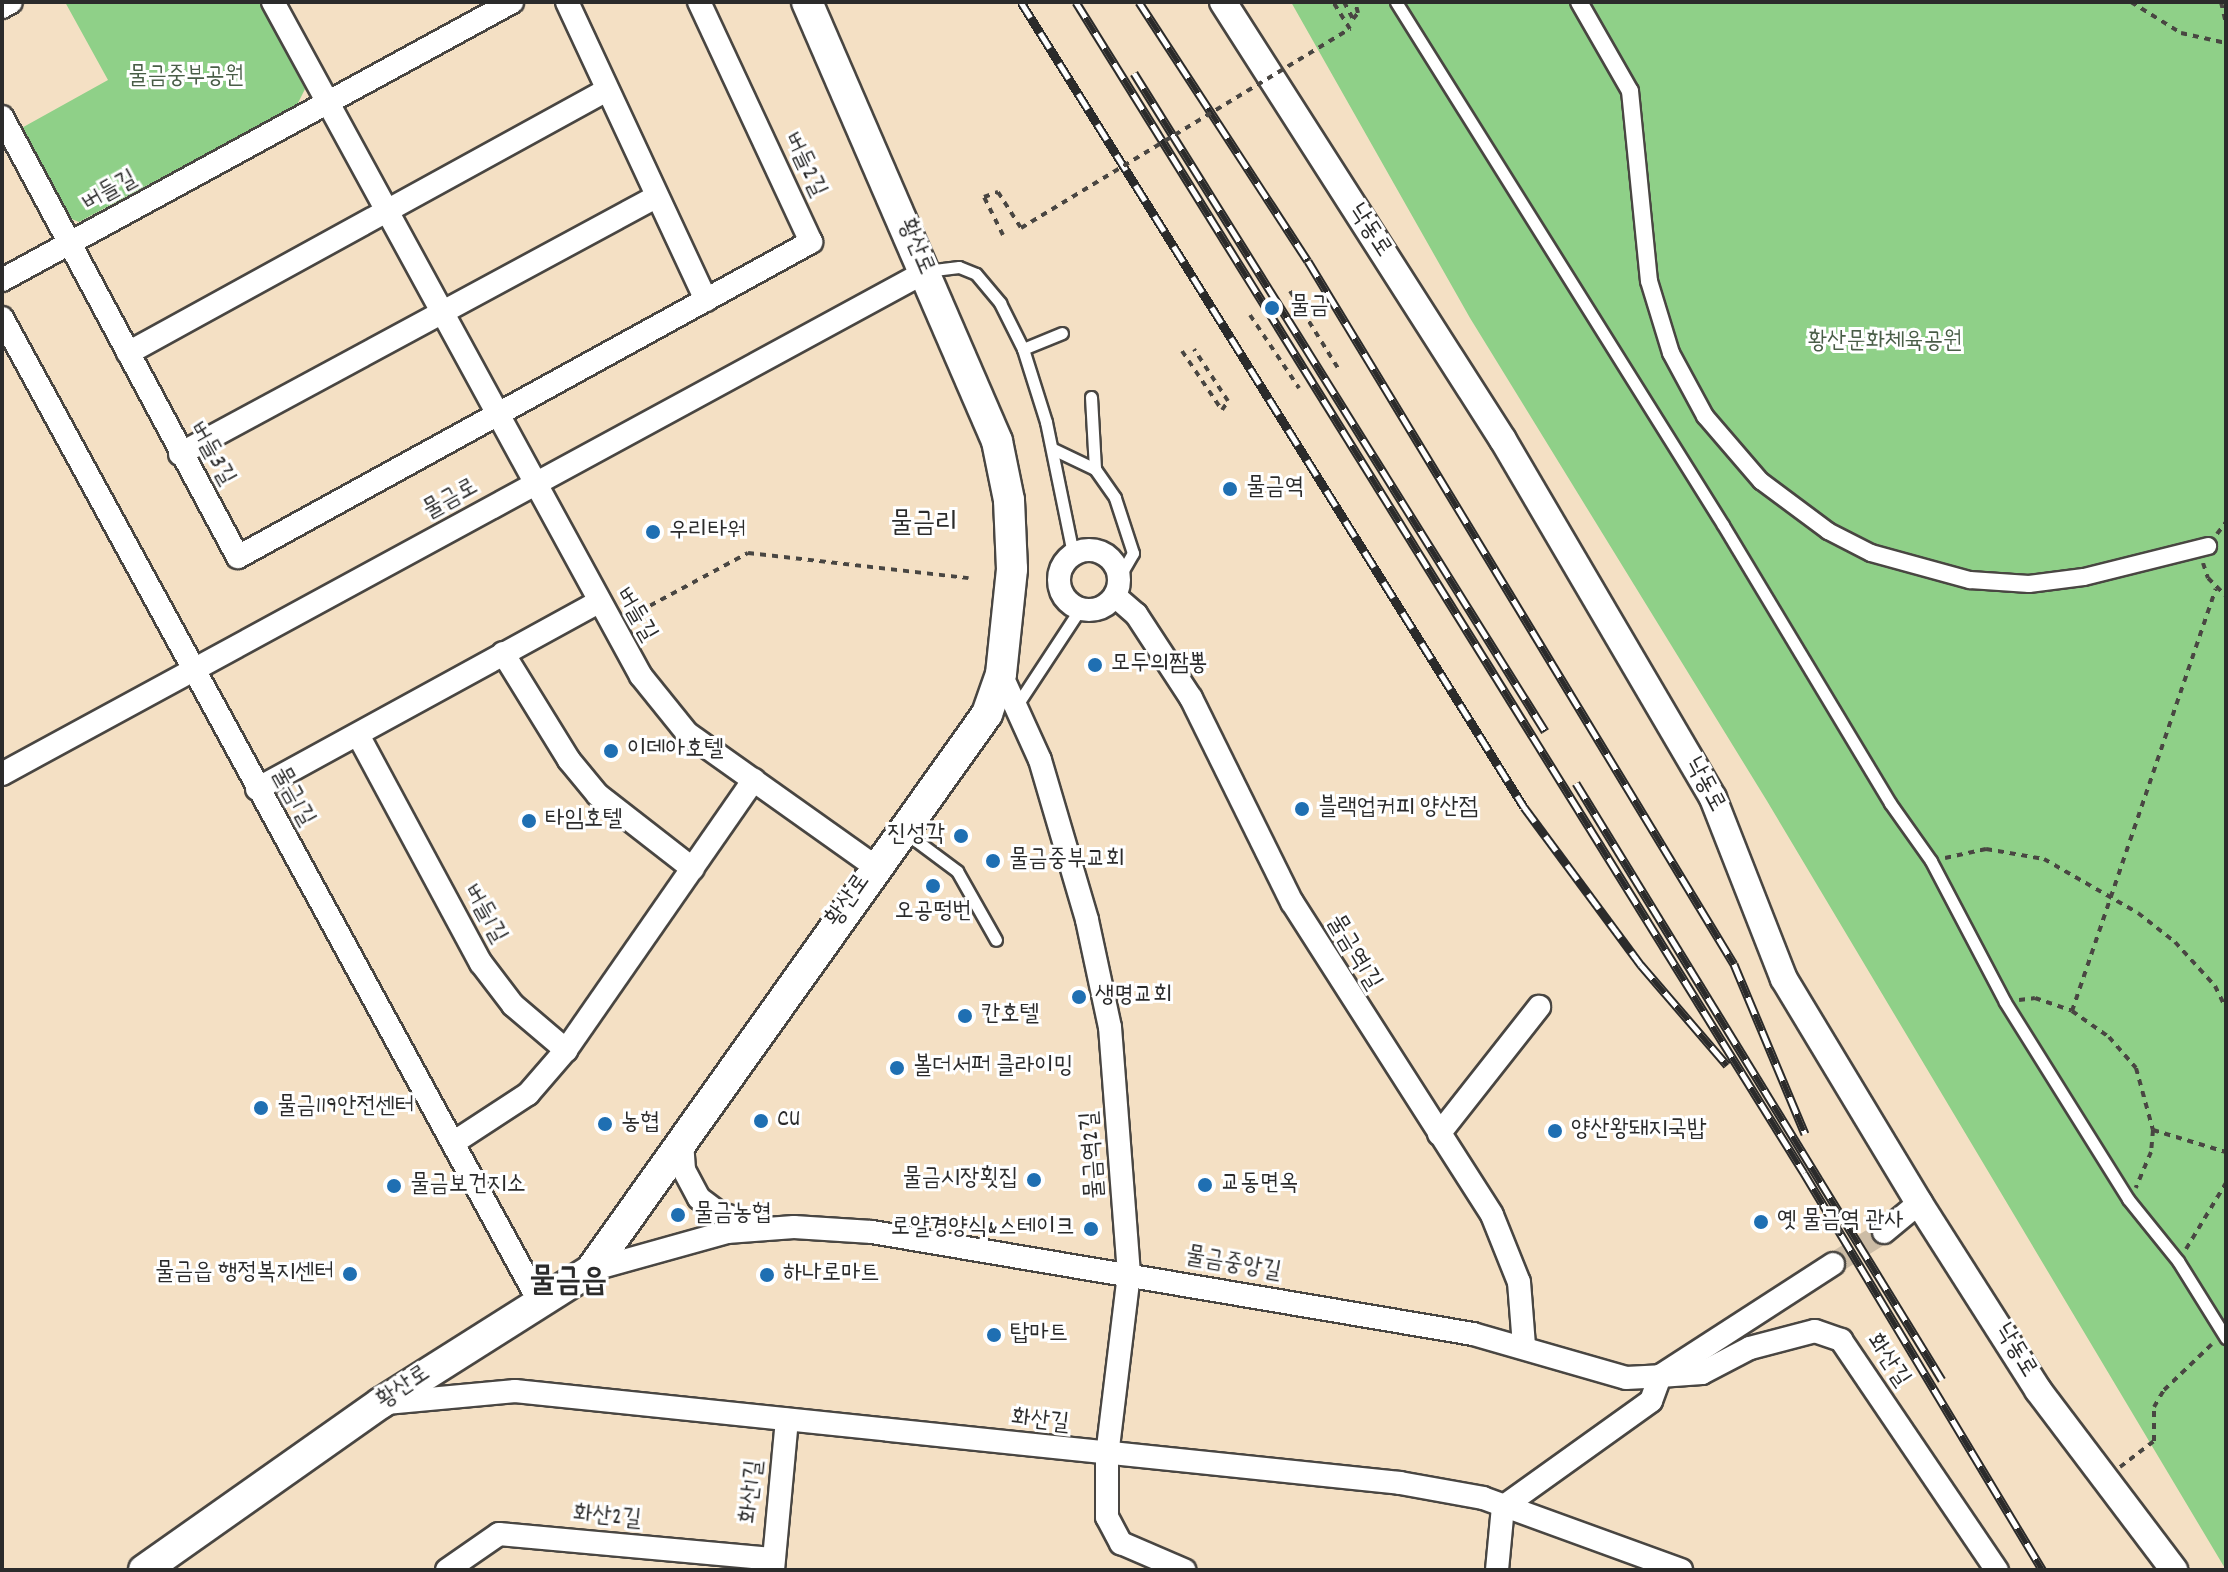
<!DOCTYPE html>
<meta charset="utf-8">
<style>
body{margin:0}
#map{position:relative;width:2228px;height:1572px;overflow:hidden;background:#f4e0c4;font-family:Dekko,"Poor Story",sans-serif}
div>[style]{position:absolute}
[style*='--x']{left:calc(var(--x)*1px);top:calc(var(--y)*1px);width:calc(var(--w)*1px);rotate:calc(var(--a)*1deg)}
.green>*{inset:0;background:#8fd088}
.minor-tunnel>*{height:22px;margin-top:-11px;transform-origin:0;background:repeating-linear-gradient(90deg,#ccbca5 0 22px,transparent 0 33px)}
.path>*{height:4px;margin-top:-2px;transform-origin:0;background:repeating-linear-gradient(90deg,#494642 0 6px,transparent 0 12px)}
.roads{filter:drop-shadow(2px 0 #494642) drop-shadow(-2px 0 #494642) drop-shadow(0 2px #494642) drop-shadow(0 -2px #494642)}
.service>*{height:11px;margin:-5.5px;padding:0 5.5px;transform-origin:5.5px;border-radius:5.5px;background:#fff}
.pedestrian>*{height:16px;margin:-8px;padding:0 8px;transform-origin:8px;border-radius:8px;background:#fff}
.minor>*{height:22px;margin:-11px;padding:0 11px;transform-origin:11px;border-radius:11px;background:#fff}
.minor>.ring{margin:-11px;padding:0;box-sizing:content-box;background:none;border:22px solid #fff;border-radius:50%}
.tertiary>*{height:26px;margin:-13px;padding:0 13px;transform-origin:13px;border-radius:13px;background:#fff}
.secondary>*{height:30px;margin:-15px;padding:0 15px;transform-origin:15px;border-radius:15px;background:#fff}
.rail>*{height:9px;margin-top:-4.5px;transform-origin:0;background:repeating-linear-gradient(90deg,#fff 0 18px,#2b2b2b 0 36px);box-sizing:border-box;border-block:2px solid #2b2b2b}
.path-bridge>*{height:4px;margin-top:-2px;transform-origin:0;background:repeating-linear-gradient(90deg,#494642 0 6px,transparent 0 12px)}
.dots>*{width:22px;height:22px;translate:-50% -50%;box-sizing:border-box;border:4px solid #fff;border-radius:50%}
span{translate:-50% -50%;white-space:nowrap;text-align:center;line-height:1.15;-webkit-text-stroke:6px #fff;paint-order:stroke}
.park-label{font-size:24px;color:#495d47}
.street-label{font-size:24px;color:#2b2b2b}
.poi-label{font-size:24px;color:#2b2b2b}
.left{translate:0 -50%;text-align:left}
.right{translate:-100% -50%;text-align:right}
.quarter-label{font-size:28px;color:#2b2b2b}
.district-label{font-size:32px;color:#2b2b2b;font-weight:700}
.frame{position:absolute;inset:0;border:4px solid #2b2b2b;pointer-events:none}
</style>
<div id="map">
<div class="green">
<i style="clip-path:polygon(65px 2px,260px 2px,305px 89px,297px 105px,79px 222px,69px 218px,18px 130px,108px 80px)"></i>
<i style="clip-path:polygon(1291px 2px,2226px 2px,2226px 1570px,1767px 801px,1470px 318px)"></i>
</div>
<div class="minor-tunnel">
<i style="--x:1833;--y:1264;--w:60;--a:-32.1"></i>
</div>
<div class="path">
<i style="--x:1344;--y:2;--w:19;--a:62"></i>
<i style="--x:2131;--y:2;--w:59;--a:31.8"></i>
<i style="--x:2181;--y:33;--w:46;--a:12.5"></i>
<i style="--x:2221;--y:2;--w:23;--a:77"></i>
<i style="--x:1353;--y:19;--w:8;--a:-50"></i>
<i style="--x:1358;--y:13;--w:11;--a:-105"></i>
<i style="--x:1003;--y:235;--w:42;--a:-116.6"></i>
<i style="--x:984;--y:197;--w:15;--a:-20"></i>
<i style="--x:998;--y:192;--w:43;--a:57.4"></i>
<i style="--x:1290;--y:291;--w:91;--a:58.1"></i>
<i style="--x:1250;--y:315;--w:88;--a:56.1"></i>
<i style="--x:1182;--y:351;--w:71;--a:55.9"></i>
<i style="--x:1222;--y:410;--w:11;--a:-56"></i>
<i style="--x:1228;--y:401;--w:62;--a:-123.2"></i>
<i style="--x:2217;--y:534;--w:15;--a:-53"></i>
<i style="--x:2203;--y:563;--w:16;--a:72"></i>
<i style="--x:2208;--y:578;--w:25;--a:45"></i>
<i style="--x:629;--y:617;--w:135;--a:-28.3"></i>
<i style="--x:748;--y:553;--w:222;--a:6.5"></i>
<i style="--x:1945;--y:858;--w:42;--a:-12.4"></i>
<i style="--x:1986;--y:849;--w:59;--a:9.8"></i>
<i style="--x:2044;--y:859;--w:108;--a:29.9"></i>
<i style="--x:2138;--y:913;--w:47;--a:38.1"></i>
<i style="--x:2175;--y:942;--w:59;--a:47.7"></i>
<i style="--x:2215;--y:986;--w:25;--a:64"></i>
<i style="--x:2019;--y:1000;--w:16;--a:-7"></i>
<i style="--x:2035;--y:998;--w:39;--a:19"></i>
<i style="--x:2072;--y:1011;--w:45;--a:35.1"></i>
<i style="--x:2109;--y:1037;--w:41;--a:48.9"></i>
<i style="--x:2136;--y:1068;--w:64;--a:74.7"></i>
<i style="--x:2153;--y:1130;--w:22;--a:95"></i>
<i style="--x:2151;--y:1152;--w:39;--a:113"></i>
<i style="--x:2072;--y:1011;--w:446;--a:-71.2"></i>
<i style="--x:2153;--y:1130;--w:76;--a:16.8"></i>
<i style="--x:2186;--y:1249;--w:77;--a:-58.8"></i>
<i style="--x:2120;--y:1467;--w:43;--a:-37.4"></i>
<i style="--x:2154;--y:1441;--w:34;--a:-90"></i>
<i style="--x:2154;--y:1407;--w:20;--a:-60"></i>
<i style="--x:2164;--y:1390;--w:66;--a:-43.8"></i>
</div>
<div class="roads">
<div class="service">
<i style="--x:1396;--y:2;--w:617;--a:57.98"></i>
<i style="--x:1723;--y:525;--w:324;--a:59"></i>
<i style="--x:1890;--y:803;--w:71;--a:54.7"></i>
<i style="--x:1931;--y:861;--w:159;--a:62.3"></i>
<i style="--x:2005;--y:1002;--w:232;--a:58"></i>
<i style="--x:2128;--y:1199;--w:80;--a:51.1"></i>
<i style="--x:2178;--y:1261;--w:91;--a:58.1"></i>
<i style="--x:926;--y:271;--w:33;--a:-7"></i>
<i style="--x:959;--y:267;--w:18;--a:22"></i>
<i style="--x:976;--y:274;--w:38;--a:50"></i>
<i style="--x:1000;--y:303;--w:51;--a:63.4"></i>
<i style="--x:1023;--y:349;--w:77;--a:72.5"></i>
<i style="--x:1046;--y:422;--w:135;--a:78.4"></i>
<i style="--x:1023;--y:349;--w:42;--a:-22.3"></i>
<i style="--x:1091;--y:397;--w:72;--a:86.8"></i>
<i style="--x:1053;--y:449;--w:47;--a:25.5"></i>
<i style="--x:1095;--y:469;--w:35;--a:55"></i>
<i style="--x:1115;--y:498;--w:58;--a:71.9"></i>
<i style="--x:1133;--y:553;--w:28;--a:120"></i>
<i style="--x:1015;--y:708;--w:118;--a:-56.7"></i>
<i style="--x:906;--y:833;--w:64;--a:36.7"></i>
<i style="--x:957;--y:871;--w:79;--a:60.5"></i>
</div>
<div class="pedestrian">
<i style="--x:1579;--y:2;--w:103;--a:60.2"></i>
<i style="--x:1630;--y:91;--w:191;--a:84.3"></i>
<i style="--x:1649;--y:281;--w:75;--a:73"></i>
<i style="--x:1671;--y:353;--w:72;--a:61.6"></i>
<i style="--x:1705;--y:416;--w:86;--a:49.3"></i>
<i style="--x:1761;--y:481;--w:84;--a:36.7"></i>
<i style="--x:1828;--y:531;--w:48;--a:27.1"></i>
<i style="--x:1871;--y:553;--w:103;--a:15.3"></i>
<i style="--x:1970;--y:580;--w:59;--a:3.9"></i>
<i style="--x:2029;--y:584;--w:55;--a:-7.3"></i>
<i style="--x:2084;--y:577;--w:128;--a:-14"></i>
</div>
<div class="minor">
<i style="--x:273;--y:2;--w:768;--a:61.37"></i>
<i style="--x:641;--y:676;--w:73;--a:51.1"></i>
<i style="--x:687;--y:733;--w:229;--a:35.4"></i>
<i style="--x:567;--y:2;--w:329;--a:65"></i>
<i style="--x:2;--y:7;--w:10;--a:-29"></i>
<i style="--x:2;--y:117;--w:499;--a:61.8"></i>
<i style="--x:238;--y:557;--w:654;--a:-28.8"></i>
<i style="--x:811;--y:242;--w:265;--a:-115"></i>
<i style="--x:2;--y:280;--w:581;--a:-28.59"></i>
<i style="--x:2;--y:318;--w:1118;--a:61.35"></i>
<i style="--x:128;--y:353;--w:546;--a:-28.77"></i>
<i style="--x:180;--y:454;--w:541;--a:-28.37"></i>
<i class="ring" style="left:1059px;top:550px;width:38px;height:38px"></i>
<i style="--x:1115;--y:596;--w:28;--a:41"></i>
<i style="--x:1136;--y:614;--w:100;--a:56.8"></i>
<i style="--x:1191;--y:698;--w:228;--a:63.7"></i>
<i style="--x:1292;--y:902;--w:371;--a:57.4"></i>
<i style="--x:1492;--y:1215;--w:72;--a:68.1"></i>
<i style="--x:1519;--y:1282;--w:63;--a:85.5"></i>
<i style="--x:503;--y:653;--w:126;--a:58.3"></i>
<i style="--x:569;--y:760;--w:45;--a:50.4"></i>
<i style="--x:598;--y:795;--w:120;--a:37.9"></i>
<i style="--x:1001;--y:674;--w:94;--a:65.6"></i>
<i style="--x:1040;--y:760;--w:167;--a:73.6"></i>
<i style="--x:1087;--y:920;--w:109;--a:77.9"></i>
<i style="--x:1110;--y:1027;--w:248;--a:85.6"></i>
<i style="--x:1129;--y:1274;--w:183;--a:96.9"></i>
<i style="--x:1107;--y:1456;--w:61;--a:90"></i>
<i style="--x:1107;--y:1517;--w:30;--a:62"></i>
<i style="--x:1121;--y:1543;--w:69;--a:23.2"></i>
<i style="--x:358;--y:735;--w:259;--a:61.7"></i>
<i style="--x:481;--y:963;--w:53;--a:52.7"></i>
<i style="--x:513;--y:1005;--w:70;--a:40.3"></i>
<i style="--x:2;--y:774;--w:1051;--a:-28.54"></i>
<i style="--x:257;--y:789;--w:388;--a:-28.7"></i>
<i style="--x:1439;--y:1134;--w:162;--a:-51.8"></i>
<i style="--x:682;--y:1141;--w:29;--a:86"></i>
<i style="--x:684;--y:1170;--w:32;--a:62"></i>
<i style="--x:699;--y:1198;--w:25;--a:37"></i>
<i style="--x:719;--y:1213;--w:40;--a:18.9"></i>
<i style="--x:453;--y:1143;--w:90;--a:-33.2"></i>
<i style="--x:528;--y:1094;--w:58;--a:-49.2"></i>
<i style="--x:566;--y:1050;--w:329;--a:-55.2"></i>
<i style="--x:1884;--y:1232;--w:45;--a:-39.6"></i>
<i style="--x:591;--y:1270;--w:141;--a:-15.6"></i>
<i style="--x:727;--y:1232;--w:67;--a:-4.3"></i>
<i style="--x:794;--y:1227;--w:78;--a:3.7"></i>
<i style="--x:872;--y:1232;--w:610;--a:9.63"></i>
<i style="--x:1473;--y:1334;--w:159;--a:16"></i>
<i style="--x:1626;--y:1378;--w:34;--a:-3"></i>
<i style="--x:1660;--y:1376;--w:206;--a:-32.9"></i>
<i style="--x:386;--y:1403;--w:130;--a:-5.3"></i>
<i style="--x:515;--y:1391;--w:890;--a:5.93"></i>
<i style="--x:1400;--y:1483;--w:84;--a:10.2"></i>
<i style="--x:1483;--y:1498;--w:211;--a:20"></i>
<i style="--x:1503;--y:1507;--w:182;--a:-35.6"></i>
<i style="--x:1651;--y:1401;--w:27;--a:-70"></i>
<i style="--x:1660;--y:1376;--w:42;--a:-4.1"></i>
<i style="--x:1702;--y:1373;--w:54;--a:-27.5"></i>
<i style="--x:1750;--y:1348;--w:67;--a:-14.7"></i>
<i style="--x:1815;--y:1331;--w:28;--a:19"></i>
<i style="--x:1841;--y:1340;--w:278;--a:55.9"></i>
<i style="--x:447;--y:1570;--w:63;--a:-34.7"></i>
<i style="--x:499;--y:1534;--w:274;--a:5.2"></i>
<i style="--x:773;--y:1570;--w:151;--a:-84.7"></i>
<i style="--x:1497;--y:1570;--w:63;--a:-84.6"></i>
</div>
<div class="tertiary">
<i style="--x:1223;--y:2;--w:520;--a:57.41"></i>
<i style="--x:1503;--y:440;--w:415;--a:59.6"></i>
<i style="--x:1713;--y:798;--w:194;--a:68.6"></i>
<i style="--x:1784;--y:979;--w:262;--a:58.9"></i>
<i style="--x:1919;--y:1203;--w:222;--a:57.5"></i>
<i style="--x:2038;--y:1390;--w:226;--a:52.9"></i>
</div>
<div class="secondary">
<i style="--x:144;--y:1570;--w:290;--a:-35.2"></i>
<i style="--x:381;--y:1403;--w:249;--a:-32.3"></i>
<i style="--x:591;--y:1270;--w:683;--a:-54.54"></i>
<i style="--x:987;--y:714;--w:42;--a:-70.7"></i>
<i style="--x:1001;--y:674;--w:106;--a:-84"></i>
<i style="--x:1012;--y:569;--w:69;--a:-92.5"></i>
<i style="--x:1009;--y:500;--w:60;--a:-101.5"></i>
<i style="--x:997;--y:441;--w:478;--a:-113.4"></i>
</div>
</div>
<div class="rail">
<i style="--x:1021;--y:2;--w:949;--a:58"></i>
<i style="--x:1524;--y:807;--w:197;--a:53.5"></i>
<i style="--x:1641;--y:965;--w:132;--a:49.3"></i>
<i style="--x:1076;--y:2;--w:1379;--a:58.13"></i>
<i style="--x:1804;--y:1173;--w:463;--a:59"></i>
<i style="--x:1139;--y:2;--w:309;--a:56.9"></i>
<i style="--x:1308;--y:261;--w:822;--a:58.79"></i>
<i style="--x:1734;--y:964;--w:184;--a:67.3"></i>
<i style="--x:1134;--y:73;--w:776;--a:58.01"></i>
<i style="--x:1576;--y:783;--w:700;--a:58.49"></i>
</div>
<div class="path-bridge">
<i style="--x:1021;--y:228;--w:385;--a:-31.2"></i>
<i style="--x:1350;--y:29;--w:32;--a:-122"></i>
</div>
<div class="dots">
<i style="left:1272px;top:308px;background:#1f6fb2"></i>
<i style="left:1230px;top:489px;background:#1f6fb2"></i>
<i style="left:653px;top:532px;background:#1f6fb2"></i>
<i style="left:1095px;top:665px;background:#1f6fb2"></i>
<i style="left:611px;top:751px;background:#1f6fb2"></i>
<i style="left:1302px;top:809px;background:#1f6fb2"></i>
<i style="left:529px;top:821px;background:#1f6fb2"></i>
<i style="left:961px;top:836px;background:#1f6fb2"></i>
<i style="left:993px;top:861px;background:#1f6fb2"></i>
<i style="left:933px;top:886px;background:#1f6fb2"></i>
<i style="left:1079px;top:997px;background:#1f6fb2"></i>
<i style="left:965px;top:1016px;background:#1f6fb2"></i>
<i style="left:897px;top:1068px;background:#1f6fb2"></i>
<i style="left:261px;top:1108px;background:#1f6fb2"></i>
<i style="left:761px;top:1121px;background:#1f6fb2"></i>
<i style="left:605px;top:1124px;background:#1f6fb2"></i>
<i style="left:1555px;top:1131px;background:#1f6fb2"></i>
<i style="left:1034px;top:1180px;background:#1f6fb2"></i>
<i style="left:1205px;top:1185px;background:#1f6fb2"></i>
<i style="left:394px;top:1186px;background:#1f6fb2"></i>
<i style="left:678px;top:1215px;background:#1f6fb2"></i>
<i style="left:1761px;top:1222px;background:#1f6fb2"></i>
<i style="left:1091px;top:1229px;background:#1f6fb2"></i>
<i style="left:350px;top:1274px;background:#1f6fb2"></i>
<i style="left:767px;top:1275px;background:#1f6fb2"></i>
<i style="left:994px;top:1335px;background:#1f6fb2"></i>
</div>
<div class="park-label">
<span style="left:186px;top:78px">물금중부공원</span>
<span style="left:1885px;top:343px">황산문화체육공원</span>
</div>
<div class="street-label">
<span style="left:804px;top:165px;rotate:65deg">버들2길</span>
<span style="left:110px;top:192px;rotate:-29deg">버들길</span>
<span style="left:1369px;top:231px;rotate:57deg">낙동로</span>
<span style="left:915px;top:247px;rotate:67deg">황산로</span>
<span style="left:211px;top:454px;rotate:61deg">버들3길</span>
<span style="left:451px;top:500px;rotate:-29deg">물금로</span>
<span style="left:635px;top:615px;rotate:60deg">버들길</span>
<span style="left:1704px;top:785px;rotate:62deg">낙동로</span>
<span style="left:292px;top:797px;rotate:61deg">물금1길</span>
<span style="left:849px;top:901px;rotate:-55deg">황산로</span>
<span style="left:484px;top:914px;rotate:61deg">버들1길</span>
<span style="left:1353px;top:953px;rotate:59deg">물금역1길</span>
<span style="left:1094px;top:1155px;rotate:-94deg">물금역2길</span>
<span style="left:1233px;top:1265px;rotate:10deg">물금중앙길</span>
<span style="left:2015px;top:1351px;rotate:59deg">낙동로</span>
<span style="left:1887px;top:1361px;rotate:56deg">화산길</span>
<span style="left:404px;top:1388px;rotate:-34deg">황산로</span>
<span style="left:1040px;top:1422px;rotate:6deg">화산길</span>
<span style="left:753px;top:1492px;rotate:-84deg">화산1길</span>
<span style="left:607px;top:1518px;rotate:5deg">화산2길</span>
</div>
<div class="poi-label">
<span class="left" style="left:1290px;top:308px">물금</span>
<span class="left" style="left:1246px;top:489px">물금역</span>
<span class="left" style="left:669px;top:532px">우리타워</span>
<span class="left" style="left:1111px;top:665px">모두의짬뽕</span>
<span class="left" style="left:627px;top:751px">이데아호텔</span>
<span class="left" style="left:1318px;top:809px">블랙업커피 양산점</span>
<span class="left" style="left:545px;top:821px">타임호텔</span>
<span class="right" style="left:945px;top:836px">진성각</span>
<span class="left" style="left:1009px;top:861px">물금중부교회</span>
<span style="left:933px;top:913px">오공떵번</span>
<span class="left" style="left:1095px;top:997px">생명교회</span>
<span class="left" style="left:981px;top:1016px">칸호텔</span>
<span class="left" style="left:913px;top:1068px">볼더서퍼 클라이밍</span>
<span class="left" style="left:277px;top:1108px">물금119안전센터</span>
<span class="left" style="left:777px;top:1121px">CU</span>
<span class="left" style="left:621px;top:1124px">농협</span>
<span class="left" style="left:1571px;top:1131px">양산왕돼지국밥</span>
<span class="right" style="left:1018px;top:1180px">물금시장횟집</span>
<span class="left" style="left:1221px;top:1185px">교동면옥</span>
<span class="left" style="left:410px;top:1186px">물금보건지소</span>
<span class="left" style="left:694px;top:1215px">물금농협</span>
<span class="left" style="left:1777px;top:1222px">옛 물금역 관사</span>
<span class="right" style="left:1075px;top:1229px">로얄경양식&amp;스테이크</span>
<span class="right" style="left:334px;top:1274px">물금읍 행정복지센터</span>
<span class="left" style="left:783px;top:1275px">하나로마트</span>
<span class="left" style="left:1010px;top:1335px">탑마트</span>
</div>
<div class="quarter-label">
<span style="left:924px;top:525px">물금리</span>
</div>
<div class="district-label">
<span style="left:568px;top:1283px">물금읍</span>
</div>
<div class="frame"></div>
</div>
